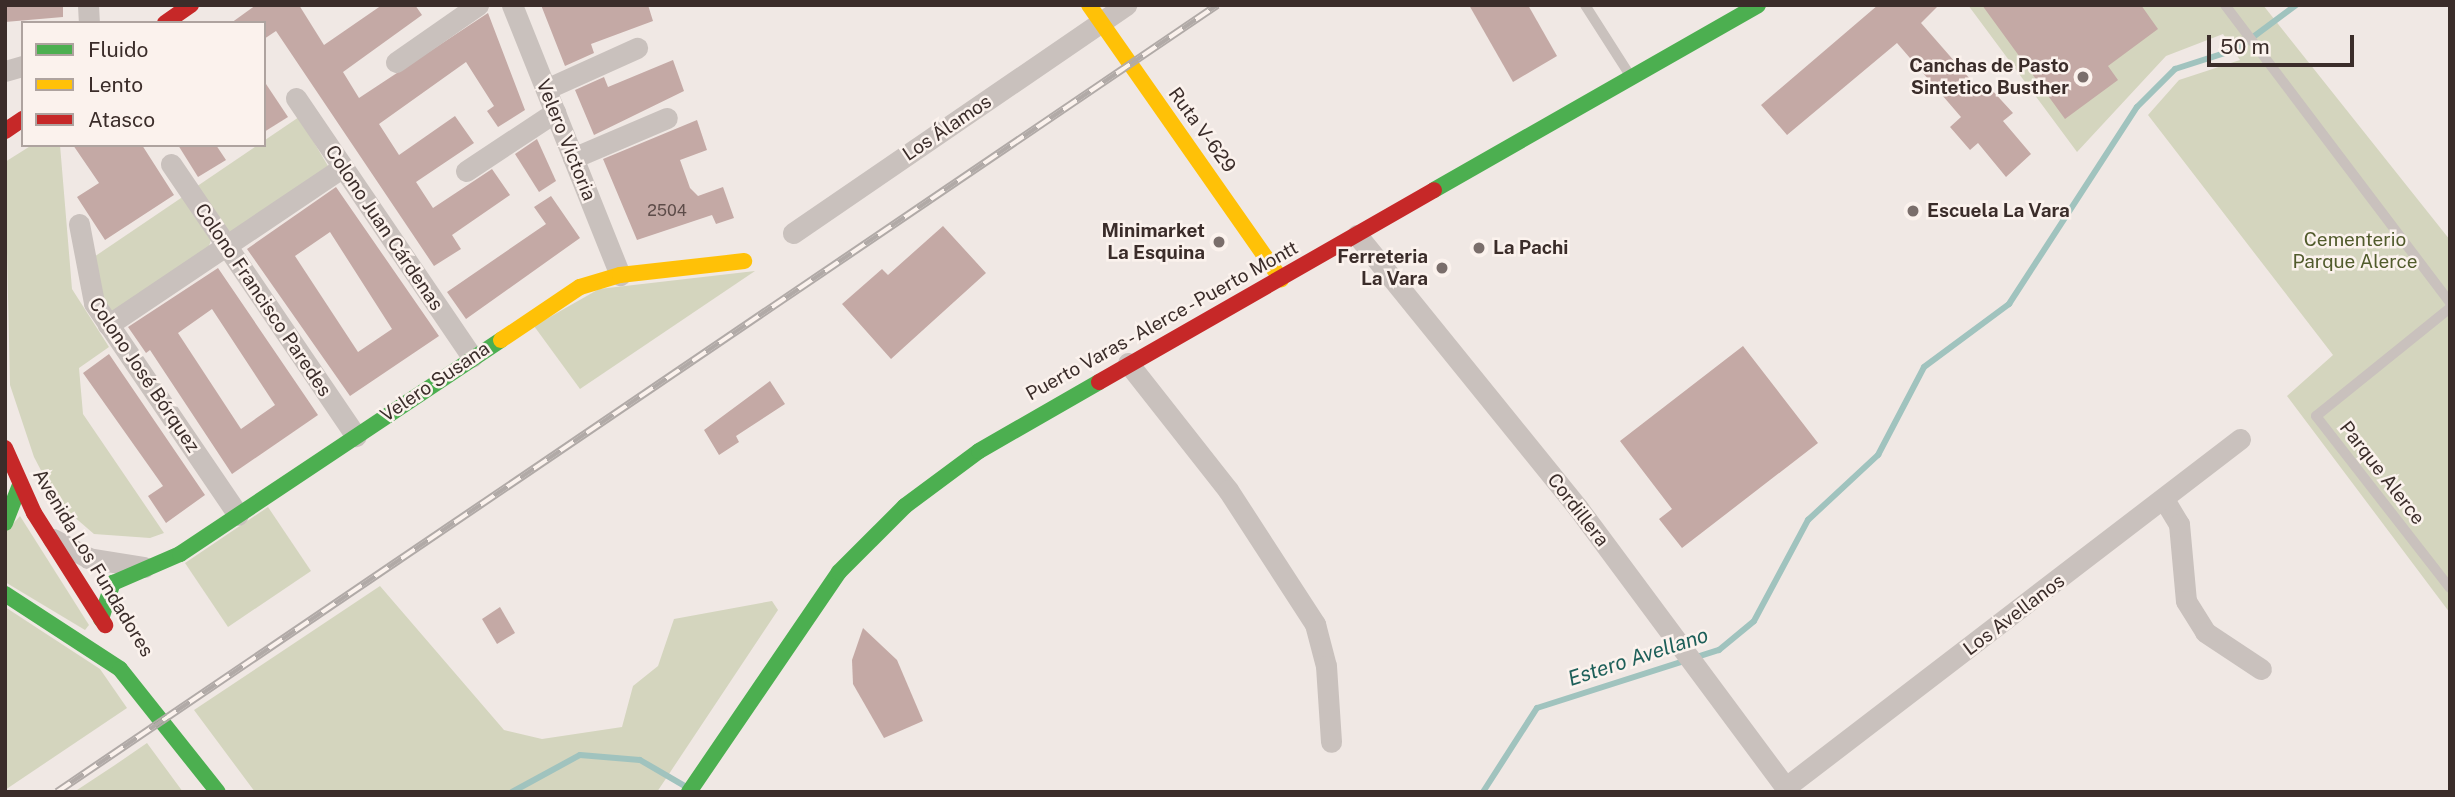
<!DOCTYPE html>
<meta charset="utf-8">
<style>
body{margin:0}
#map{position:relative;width:2455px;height:797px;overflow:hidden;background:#f0e8e4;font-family:"Public Sans",sans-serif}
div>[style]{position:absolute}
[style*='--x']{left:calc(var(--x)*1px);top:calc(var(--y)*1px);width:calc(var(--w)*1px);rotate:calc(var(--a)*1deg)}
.green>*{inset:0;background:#d4d5be}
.stream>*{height:6px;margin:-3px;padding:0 3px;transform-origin:3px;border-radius:3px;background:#a0c3be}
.building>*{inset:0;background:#c4a9a5}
.lane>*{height:10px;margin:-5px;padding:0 5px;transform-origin:5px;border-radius:5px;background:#c9c1bd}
.street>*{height:21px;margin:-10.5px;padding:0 10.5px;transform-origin:10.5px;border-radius:10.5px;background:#c9c1bd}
.fast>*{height:16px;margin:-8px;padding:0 8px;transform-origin:8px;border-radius:8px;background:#4caf50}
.slow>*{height:16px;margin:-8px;padding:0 8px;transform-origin:8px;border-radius:8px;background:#ffc107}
.jam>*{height:16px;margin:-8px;padding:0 8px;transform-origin:8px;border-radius:8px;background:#c62828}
.rail>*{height:8px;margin-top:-4px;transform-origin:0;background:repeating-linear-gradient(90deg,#fbf2ed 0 16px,#b1aaa7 0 32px);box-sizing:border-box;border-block:2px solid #b1aaa7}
.dots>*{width:19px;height:19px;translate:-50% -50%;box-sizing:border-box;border:4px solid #fbf2ed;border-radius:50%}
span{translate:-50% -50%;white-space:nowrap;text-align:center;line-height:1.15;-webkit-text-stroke:5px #fbf2ed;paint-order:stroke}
.number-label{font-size:16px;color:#5d4c49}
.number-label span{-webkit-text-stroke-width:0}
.poi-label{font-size:19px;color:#3b2d2a;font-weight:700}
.right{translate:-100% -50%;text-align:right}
.left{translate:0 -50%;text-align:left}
.street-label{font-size:19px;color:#3b2d2a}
.park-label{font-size:19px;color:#515b2c}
.water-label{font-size:21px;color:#1d5f59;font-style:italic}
.frame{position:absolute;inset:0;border:7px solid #3b2d2a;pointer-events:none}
.legend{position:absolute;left:21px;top:21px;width:245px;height:126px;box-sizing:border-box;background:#fbf2ed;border:2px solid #aea39f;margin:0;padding:9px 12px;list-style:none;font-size:21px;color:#3b2d2a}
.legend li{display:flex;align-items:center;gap:14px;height:35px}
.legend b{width:35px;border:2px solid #aea39f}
.scale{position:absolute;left:2207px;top:35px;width:147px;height:32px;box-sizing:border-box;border:4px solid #3b2d2a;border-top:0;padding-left:9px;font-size:21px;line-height:24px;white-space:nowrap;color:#3b2d2a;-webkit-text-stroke:5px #fbf2ed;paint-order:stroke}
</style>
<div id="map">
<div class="green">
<i style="clip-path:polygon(1968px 5px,2263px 5px,2450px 240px,2450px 613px,2287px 396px,2333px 355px,2148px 115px,2179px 80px,2240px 60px,2223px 34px,2166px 56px,2077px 152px)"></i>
<i style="clip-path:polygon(299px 117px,328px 166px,234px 232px,221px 230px,193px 189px)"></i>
<i style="clip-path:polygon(32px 145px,60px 145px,72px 289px,109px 347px,79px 368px,83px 414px,164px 533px,150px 538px,94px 534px,58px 503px,34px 457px,10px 385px,5px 162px)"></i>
<i style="clip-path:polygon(184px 196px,212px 237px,208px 249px,113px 312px,106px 307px,88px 261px)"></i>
<i style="clip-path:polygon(755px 271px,580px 389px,534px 326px,599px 289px)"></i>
<i style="clip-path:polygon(268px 507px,311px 571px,228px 627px,185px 563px)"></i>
<i style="clip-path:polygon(20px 516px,89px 625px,85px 630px,5px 582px,5px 533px)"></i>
<i style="clip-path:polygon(380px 586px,504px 730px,542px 739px,622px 727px,633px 686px,658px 666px,674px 619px,772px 601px,778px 610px,657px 792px,255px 792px,194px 710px)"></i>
<i style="clip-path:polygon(5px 607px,100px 669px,127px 708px,5px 790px)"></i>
<i style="clip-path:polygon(147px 743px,183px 792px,74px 792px,115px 765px)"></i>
</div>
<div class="stream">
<i style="--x:512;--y:792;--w:77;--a:-28.6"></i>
<i style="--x:580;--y:755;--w:60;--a:4.8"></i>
<i style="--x:640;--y:760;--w:50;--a:30.2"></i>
<i style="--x:1483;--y:792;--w:100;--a:-57.3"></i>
<i style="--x:1537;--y:708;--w:191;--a:-17.7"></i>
<i style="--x:1719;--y:650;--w:45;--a:-39.6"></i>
<i style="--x:1754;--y:621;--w:115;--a:-61.9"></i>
<i style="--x:1808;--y:520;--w:96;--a:-42.9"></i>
<i style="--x:1878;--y:455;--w:99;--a:-62.4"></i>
<i style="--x:1924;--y:367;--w:106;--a:-36.5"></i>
<i style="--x:2009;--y:304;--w:235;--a:-57"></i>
<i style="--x:2137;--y:107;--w:54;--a:-45"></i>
<i style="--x:2175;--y:69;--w:65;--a:-17.9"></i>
<i style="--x:2237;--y:49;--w:74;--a:-36.7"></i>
</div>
<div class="building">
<i style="clip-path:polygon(5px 5px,63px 5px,63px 17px,5px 22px)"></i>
<i style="clip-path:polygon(256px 5px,299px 5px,324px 45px,382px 5px,415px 5px,422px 15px,343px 72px,359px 98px,488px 13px,525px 110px,498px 127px,487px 111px,494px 106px,466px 62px,379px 124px,399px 155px,455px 116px,474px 143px,416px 182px,433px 208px,492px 169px,510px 195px,452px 235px,461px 249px,434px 266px,276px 31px,264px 39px,264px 23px,231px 23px)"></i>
<i style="clip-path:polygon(541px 5px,648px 5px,653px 21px,591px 44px,594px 53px,565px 66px)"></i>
<i style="clip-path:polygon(1469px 5px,1528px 5px,1557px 56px,1513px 82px)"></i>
<i style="clip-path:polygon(1878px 5px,1939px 5px,1921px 23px,1984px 95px,1991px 89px,2013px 113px,2003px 121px,2031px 154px,2006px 177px,1978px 143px,1970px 150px,1950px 127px,1961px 117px,1897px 43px,1787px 135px,1761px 105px)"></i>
<i style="clip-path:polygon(1982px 5px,2141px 5px,2158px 29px,2108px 66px,2118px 80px,2065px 119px)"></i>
<i style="clip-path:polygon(673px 60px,684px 91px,594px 135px,575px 90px,604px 77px,608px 87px)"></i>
<i style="clip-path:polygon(264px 81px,288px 117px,264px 132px)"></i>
<i style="clip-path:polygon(697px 120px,707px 150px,680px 160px,690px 188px,698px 196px,723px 187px,734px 218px,716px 224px,712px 215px,637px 240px,603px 159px)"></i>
<i style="clip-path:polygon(537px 139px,556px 181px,539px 192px,515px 154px)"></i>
<i style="clip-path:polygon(73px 145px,142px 145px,174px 195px,105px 240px,77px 197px,99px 183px)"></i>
<i style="clip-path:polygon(178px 145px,216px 145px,226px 160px,198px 177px)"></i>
<i style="clip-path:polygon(evenodd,336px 187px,439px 336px,350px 396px,247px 249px,336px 187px,330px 232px,392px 329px,358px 352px,295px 256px,330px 232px)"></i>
<i style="clip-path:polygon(551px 196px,580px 238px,466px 319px,447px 292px,546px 224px,534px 207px)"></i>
<i style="clip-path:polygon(943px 226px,986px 273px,891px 359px,842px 304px,882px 269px,888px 275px)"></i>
<i style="clip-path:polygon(evenodd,218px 268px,318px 415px,232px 474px,150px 350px,146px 353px,128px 327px,218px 268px,212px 309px,275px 405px,241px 429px,178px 333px,212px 309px)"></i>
<i style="clip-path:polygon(1743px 346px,1818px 443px,1682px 548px,1659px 519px,1672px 509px,1620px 441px)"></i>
<i style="clip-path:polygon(109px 354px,205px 495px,166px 523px,148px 496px,163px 486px,83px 373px)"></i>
<i style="clip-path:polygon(770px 381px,785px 404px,736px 436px,739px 442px,719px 455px,704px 430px)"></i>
<i style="clip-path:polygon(500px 607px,515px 633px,497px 644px,482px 619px)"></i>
<i style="clip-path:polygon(863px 628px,897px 660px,923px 721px,884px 738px,853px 684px,852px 660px)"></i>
</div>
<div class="lane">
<i style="--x:1585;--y:5;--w:85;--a:57.4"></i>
<i style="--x:2225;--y:5;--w:373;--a:52.9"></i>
<i style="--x:2450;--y:308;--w:172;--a:141.1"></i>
<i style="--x:2316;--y:416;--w:218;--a:52.1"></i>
</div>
<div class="street">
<i style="--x:88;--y:5;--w:18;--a:87"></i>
<i style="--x:512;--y:5;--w:291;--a:68.2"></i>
<i style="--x:396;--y:62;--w:100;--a:-34.8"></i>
<i style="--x:5;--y:71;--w:19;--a:-16"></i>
<i style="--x:546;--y:89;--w:100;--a:-24.3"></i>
<i style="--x:296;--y:98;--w:313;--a:55.8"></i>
<i style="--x:573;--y:158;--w:102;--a:-23.1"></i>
<i style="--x:171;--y:164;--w:329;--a:55.8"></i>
<i style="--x:466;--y:171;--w:107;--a:-33.5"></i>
<i style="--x:79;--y:224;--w:80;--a:79.2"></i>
<i style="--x:94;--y:303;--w:256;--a:55.8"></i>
<i style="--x:793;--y:233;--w:404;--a:-34.4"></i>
<i style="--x:1357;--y:235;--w:351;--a:51"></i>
<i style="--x:1578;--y:508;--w:354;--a:53.4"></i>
<i style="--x:108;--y:325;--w:283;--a:-33.9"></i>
<i style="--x:1128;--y:363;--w:162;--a:51.8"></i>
<i style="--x:1228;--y:490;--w:160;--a:57"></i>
<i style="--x:1315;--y:624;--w:43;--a:75.3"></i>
<i style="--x:1326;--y:666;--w:76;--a:86.2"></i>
<i style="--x:2165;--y:501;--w:27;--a:59"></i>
<i style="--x:2179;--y:524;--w:77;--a:84.8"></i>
<i style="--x:2186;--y:601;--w:36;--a:58"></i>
<i style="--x:2205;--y:632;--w:67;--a:33.5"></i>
<i style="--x:53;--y:539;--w:40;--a:28"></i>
<i style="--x:88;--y:558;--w:57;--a:9.1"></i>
<i style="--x:1786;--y:787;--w:572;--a:-37.47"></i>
</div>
<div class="fast">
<i style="--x:1434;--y:190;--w:373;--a:-29.7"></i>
<i style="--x:5;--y:523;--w:41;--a:-68.5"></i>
<i style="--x:5;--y:594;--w:137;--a:33.1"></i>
<i style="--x:120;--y:669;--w:157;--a:51.5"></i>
<i style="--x:101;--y:619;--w:38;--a:-72"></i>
<i style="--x:113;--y:583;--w:73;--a:-23.4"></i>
<i style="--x:180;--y:554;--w:386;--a:-33.7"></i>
<i style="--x:689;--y:792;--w:266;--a:-55.7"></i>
<i style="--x:839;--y:572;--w:93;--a:-45"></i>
<i style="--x:905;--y:506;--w:92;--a:-36.6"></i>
<i style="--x:979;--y:451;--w:138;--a:-29.9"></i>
</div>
<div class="slow">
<i style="--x:1089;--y:5;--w:335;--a:55"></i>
<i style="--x:501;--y:340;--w:95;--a:-33.9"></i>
<i style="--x:580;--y:287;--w:42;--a:-16.7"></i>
<i style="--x:620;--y:275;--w:125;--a:-6.4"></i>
</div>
<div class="jam">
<i style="--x:165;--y:23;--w:32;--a:-35"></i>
<i style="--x:5;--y:131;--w:22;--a:-34"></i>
<i style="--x:1099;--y:382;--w:386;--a:-29.8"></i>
<i style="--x:5;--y:448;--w:71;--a:66"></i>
<i style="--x:34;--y:513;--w:133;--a:57.6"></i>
</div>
<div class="rail">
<i style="--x:57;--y:792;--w:1402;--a:-34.15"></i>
</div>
<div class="dots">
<i style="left:2083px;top:77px;background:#7a6e6b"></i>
<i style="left:1913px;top:211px;background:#7a6e6b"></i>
<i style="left:1219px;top:242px;background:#7a6e6b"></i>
<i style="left:1479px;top:248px;background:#7a6e6b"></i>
<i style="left:1442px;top:268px;background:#7a6e6b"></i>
</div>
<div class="number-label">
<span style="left:667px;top:211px">2504</span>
</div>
<div class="poi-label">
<span class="right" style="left:2069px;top:77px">Canchas de Pasto<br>Sintetico Busther</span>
<span class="left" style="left:1927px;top:211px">Escuela La Vara</span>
<span class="right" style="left:1205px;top:242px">Minimarket<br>La Esquina</span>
<span class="left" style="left:1493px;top:248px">La Pachi</span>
<span class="right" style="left:1428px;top:268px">Ferreteria<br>La Vara</span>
</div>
<div class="street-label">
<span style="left:947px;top:128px;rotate:-34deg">Los Álamos</span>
<span style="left:1202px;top:130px;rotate:54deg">Ruta V-629</span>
<span style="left:566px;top:140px;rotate:68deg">Velero Victoria</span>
<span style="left:384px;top:228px;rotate:56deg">Colono Juan Cárdenas</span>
<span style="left:263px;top:300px;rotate:56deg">Colono Francisco Paredes</span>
<span style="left:1162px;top:321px;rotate:-29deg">Puerto Varas - Alerce - Puerto Montt</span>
<span style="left:144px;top:375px;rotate:56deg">Colono José Bórquez</span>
<span style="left:435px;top:382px;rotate:-34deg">Velero Susana</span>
<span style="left:2382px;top:473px;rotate:52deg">Parque Alerce</span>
<span style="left:1578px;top:510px;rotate:52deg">Cordillera</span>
<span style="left:93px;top:563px;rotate:59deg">Avenida Los Fundadores</span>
<span style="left:2014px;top:615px;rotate:-37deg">Los Avellanos</span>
</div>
<div class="park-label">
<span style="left:2355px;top:251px">Cementerio<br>Parque Alerce</span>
</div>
<div class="water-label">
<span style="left:1638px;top:657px;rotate:-18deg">Estero Avellano</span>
</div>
<div class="frame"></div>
<ul class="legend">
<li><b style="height:9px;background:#4caf50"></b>Fluido</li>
<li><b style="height:9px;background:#ffc107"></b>Lento</li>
<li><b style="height:9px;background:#c62828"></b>Atasco</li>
</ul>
<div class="scale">50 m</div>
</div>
